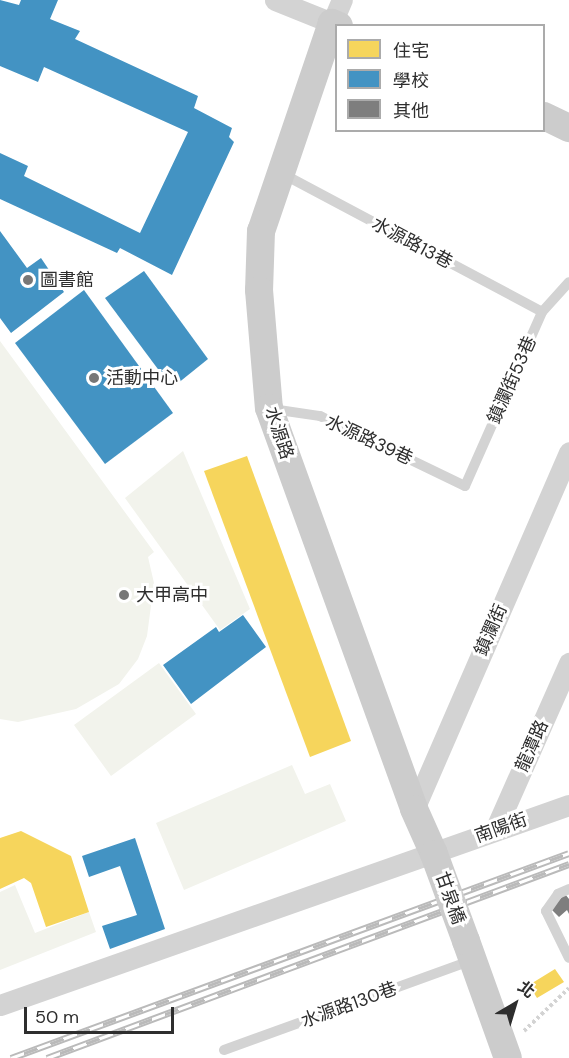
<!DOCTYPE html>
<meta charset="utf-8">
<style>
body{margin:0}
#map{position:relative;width:569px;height:1058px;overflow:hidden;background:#fff;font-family:"DM Sans","Noto Sans TC",sans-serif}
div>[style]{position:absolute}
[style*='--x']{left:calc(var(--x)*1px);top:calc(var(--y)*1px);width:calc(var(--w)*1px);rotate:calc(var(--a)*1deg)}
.green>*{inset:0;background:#f2f3ec}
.homes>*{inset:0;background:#f6d55c}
.schools>*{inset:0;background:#4393c3}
.building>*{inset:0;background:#7e7e7e}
.path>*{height:4px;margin-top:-2px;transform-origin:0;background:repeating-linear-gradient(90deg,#d3d3d3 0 3px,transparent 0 6px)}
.service>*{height:10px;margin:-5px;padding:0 5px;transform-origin:5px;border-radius:5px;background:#d3d3d3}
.minor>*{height:21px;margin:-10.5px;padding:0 10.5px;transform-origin:10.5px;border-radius:10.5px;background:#d3d3d3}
.secondary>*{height:28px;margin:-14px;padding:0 14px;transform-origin:14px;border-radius:14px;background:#ccc}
.rail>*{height:7px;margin-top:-3.5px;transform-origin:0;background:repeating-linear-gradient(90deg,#fff 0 14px,#bababa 0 28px);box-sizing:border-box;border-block:2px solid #bababa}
.secondary-bridge>*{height:28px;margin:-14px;padding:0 14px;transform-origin:14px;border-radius:14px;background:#ccc}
.dots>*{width:16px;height:16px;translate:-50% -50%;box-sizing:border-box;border:3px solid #fff;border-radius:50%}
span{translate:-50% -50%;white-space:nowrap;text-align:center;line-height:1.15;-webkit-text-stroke:6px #fff;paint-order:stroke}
.street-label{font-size:18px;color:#2e2e2e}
.poi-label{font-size:18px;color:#2e2e2e}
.left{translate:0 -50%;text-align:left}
.legend{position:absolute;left:335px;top:24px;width:210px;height:108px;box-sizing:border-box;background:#fff;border:2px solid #ababab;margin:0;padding:8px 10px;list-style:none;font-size:18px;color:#2e2e2e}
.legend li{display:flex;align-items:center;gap:12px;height:30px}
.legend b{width:30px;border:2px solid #ababab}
.north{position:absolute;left:485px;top:974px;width:60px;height:60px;-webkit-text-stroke:4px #fff;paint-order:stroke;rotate:38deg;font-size:16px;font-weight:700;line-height:24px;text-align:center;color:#2e2e2e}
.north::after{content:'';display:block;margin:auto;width:21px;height:27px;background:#2e2e2e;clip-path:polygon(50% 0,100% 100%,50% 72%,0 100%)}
.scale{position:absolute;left:24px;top:1007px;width:150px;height:27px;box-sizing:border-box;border:3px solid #2e2e2e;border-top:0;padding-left:8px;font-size:18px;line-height:21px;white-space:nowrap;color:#2e2e2e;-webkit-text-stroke:4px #fff;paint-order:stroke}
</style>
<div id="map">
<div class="green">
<i style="clip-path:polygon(0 341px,154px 552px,148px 557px,154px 583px,147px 636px,138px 659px,119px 684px,76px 709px,18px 722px,0 719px)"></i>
<i style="clip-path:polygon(183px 451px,250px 609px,220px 630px,125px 498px)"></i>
<i style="clip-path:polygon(159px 663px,196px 714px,111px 776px,74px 725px)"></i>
<i style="clip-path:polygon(292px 765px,305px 794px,330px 784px,346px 821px,184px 890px,156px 823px)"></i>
<i style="clip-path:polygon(15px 885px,35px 933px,89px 912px,96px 932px,0 970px,0 892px)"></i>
</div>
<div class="homes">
<i style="clip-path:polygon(247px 456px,351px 741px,310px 757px,204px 471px)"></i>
<i style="clip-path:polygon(21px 831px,71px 856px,89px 912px,46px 927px,31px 883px,24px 878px,0 889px,0 838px)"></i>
<i style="clip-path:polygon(555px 969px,564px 982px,537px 998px,529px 985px)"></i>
</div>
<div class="schools">
<i style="clip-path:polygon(0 0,19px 5px,21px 0,58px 0,50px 19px,80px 31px,75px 39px,198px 96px,194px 108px,232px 128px,229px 137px,234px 142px,172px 275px,120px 248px,117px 253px,0 199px,0 153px,28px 166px,24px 176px,140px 233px,188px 132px,44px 67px,38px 82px,0 66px)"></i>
<i style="clip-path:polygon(0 231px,27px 268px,41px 258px,64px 292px,11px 333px,0 318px)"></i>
<i style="clip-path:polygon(144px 271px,208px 359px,172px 388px,105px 298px)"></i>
<i style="clip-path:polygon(84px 290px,173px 413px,105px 464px,15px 343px)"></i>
<i style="clip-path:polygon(243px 615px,266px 647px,191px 704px,163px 665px,216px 627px,219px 632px)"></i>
<i style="clip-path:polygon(135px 838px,165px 929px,110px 949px,102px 926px,137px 915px,120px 866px,89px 877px,82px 856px)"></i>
</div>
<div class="building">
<i style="clip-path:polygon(565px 894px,569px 899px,569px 914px,567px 910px,559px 917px,551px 909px)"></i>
</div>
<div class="path">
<i style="--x:524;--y:1031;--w:62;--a:-43.7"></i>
</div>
<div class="service">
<i style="--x:283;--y:174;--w:293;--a:28"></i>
<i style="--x:272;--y:409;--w:49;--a:8.3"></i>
<i style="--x:320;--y:416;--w:161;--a:25.8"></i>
<i style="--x:465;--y:486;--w:190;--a:-66.1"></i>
<i style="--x:542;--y:312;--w:40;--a:-48"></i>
<i style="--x:569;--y:889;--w:12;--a:156"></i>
<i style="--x:558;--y:894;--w:21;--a:125"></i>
<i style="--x:546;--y:911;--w:52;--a:63.9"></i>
<i style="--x:224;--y:1050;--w:264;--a:-19.9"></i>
</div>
<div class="minor">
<i style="--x:275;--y:0;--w:61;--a:22"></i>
<i style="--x:332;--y:23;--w:25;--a:-67"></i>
<i style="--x:414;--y:809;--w:389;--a:-66.5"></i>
<i style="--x:495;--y:830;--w:183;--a:-66.1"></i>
<i style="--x:0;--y:1005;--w:603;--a:-19.37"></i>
</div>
<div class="secondary">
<i style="--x:339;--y:26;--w:8;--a:-157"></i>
<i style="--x:332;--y:23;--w:220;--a:108.8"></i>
<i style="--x:261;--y:231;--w:59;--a:91.9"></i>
<i style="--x:259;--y:290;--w:118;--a:85.2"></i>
<i style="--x:269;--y:408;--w:426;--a:70.1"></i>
<i style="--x:414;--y:809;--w:49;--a:66"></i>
<i style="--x:544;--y:116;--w:28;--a:26"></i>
<i style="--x:466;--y:941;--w:124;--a:70.3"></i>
</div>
<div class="rail">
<i style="--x:11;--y:1058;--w:594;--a:-20.17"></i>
<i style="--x:47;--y:1058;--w:557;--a:-20.39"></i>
</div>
<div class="secondary-bridge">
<i style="--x:434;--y:854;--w:93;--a:69.8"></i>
</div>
<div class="dots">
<i style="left:28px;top:280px;background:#777"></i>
<i style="left:94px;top:378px;background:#777"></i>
<i style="left:124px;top:595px;background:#777"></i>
</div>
<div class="street-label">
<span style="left:412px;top:243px;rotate:28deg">水源路13巷</span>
<span style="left:512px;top:380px;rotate:-66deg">鎮瀾街53巷</span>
<span style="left:279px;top:433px;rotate:72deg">水源路</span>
<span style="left:369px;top:440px;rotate:25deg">水源路39巷</span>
<span style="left:491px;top:630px;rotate:-66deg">鎮瀾街</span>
<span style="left:532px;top:746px;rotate:-66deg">龍潭路</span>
<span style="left:501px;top:828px;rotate:-20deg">南陽街</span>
<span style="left:450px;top:898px;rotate:70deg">甘泉橋</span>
<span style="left:349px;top:1005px;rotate:-20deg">水源路130巷</span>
</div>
<div class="poi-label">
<span class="left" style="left:40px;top:280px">圖書館</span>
<span class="left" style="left:106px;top:378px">活動中心</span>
<span class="left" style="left:136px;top:595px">大甲高中</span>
</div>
<ul class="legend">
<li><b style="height:16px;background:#f6d55c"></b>住宅</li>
<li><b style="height:16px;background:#4393c3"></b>學校</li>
<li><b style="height:16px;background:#7e7e7e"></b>其他</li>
</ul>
<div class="north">北</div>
<div class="scale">50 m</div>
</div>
